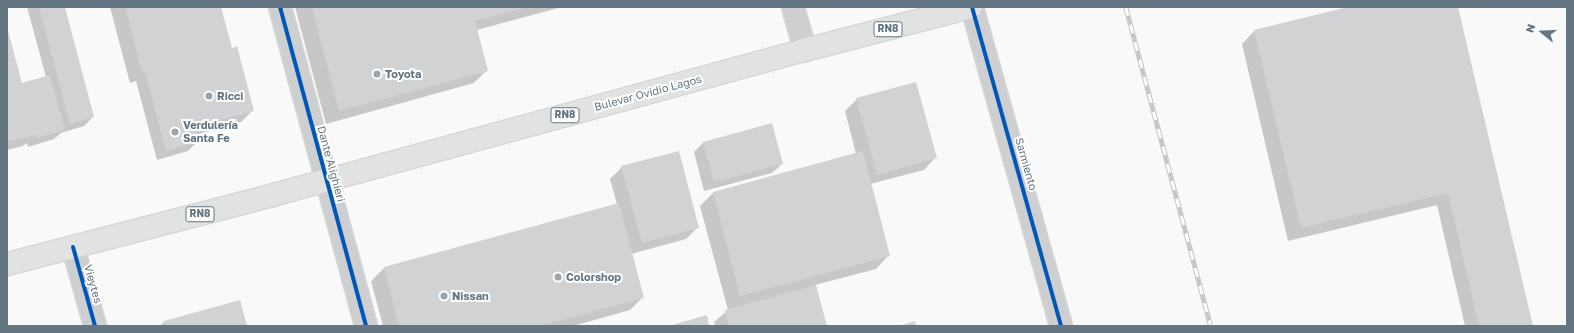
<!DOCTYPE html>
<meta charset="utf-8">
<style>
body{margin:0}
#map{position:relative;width:1574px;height:333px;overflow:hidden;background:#f9f9f9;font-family:"Golos Text",sans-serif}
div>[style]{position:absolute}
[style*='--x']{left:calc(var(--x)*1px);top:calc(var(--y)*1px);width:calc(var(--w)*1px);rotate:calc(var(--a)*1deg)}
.shadow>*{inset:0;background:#0003}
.building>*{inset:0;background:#d0d2d3}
.roads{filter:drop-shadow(1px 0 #d5d6d6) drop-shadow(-1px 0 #d5d6d6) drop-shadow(0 1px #d5d6d6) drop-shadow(0 -1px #d5d6d6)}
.minor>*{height:22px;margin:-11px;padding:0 11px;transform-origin:11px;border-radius:11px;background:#cecfd0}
.highway>*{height:22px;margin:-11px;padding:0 11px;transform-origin:11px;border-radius:11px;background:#e1e2e2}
.rail>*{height:4.5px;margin-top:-2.25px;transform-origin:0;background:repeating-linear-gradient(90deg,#fff 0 9px,#c3c5c6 0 18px);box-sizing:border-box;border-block:1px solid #c3c5c6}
.cycleway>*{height:4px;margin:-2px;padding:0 2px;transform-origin:2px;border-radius:2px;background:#0057b8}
.dots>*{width:11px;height:11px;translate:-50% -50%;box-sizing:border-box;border:2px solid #fff;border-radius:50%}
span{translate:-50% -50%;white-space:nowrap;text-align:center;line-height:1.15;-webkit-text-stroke:4px #fff;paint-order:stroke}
.shield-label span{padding:1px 3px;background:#fff;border:1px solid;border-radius:3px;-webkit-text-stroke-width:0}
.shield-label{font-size:10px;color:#657683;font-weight:700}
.poi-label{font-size:11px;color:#657683;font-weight:700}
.left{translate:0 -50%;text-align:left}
.street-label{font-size:11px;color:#657683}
.frame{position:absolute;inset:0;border:8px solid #657683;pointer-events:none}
.north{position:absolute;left:1522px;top:12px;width:40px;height:40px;-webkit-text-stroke:3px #fff;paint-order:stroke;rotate:288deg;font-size:11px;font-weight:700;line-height:16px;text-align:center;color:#657683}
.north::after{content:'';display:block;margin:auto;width:14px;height:18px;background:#657683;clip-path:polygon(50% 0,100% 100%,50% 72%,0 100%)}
</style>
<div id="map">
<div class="shadow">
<i style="clip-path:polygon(27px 7px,64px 7px,93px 117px,84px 126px,61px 133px,54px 139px,28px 147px,27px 143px,23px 146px,7px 150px,7px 29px,22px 85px,46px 77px)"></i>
<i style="clip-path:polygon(110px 7px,220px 7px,231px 49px,253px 110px,241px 122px,195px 135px,197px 142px,188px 151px,157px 160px,136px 81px,130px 83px)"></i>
<i style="clip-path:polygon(295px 7px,562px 7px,477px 30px,487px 70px,474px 83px,326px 124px)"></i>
<i style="clip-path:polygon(1353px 7px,1457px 7px,1532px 326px,1465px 326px,1437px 205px,1288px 241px,1242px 44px,1255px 30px)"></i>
<i style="clip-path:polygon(857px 99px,935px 158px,924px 170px,870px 184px,889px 255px,876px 269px,815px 285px,826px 326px,715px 326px,714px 322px,728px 310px,700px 206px,713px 193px,856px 154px,845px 111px)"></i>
<i style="clip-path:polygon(771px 125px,782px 164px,772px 173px,704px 191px,694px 152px,703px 143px)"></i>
<i style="clip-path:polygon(622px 167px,698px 227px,686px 239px,631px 254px,643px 297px,630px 310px,573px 326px,383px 326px,371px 281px,384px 268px,617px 204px,610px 179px)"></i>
<i style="clip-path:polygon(164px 322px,246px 326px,160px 326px)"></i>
</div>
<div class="building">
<i style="clip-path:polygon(39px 7px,65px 7px,94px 117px,70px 124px)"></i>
<i style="clip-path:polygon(125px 7px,221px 7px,232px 48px,237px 46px,254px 111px,194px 127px,198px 142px,166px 151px,145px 71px,142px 72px)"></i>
<i style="clip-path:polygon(312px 7px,527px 7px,475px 21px,488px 71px,339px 111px)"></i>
<i style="clip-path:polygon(1348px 7px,1458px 7px,1533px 326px,1479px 326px,1448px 193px,1301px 228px,1254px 30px)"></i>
<i style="clip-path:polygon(7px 27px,22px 83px,50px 75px,65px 130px,37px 138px,36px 135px,7px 142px)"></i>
<i style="clip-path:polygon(916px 82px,937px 158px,877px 175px,856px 98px)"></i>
<i style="clip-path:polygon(772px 123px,783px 164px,714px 182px,703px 142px)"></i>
<i style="clip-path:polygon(679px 151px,699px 228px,642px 243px,621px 166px)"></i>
<i style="clip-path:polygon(863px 151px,890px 256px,740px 296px,713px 192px)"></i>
<i style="clip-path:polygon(619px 203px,644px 298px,540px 326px,399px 326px,384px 267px)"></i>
<i style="clip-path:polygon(816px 285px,827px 326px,729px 326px,725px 310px)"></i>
<i style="clip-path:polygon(240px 300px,247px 326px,165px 326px,164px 321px)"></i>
<i style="clip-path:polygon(707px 315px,709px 326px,669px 326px)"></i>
<i style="clip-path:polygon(915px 321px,916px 326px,899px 326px)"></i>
</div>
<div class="roads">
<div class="minor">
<i style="--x:280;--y:7;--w:330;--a:74.9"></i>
<i style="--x:793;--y:7;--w:45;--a:74.4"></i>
<i style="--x:972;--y:7;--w:331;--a:74.4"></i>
<i style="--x:73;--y:247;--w:82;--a:74.4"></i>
</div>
<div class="highway">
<i style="--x:7;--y:264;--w:275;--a:-14.5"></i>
<i style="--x:273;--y:195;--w:551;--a:-15.25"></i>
<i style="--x:805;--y:50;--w:171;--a:-14.5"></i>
</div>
</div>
<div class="rail">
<i style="--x:1126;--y:7;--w:330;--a:75.1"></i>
</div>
<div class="cycleway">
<i style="--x:280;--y:7;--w:330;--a:74.9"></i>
<i style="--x:972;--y:7;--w:331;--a:74.4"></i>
<i style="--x:73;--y:247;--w:82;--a:74.4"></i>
</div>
<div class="dots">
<i style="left:377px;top:74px;background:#99a4ac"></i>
<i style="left:209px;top:96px;background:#99a4ac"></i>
<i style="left:175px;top:132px;background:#99a4ac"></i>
<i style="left:558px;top:277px;background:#99a4ac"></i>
<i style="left:444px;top:296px;background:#99a4ac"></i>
</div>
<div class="shield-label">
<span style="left:888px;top:29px">RN8</span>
<span style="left:565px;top:115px">RN8</span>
<span style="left:200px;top:214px">RN8</span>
</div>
<div class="poi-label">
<span class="left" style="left:385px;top:74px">Toyota</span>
<span class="left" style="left:217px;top:96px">Ricci</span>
<span class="left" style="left:183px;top:132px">Verdulería<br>Santa Fe</span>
<span class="left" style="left:566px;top:277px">Colorshop</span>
<span class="left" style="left:452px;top:296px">Nissan</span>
</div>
<div class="street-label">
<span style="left:648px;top:93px;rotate:-15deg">Bulevar Ovidio Lagos</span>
<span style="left:331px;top:164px;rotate:75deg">Dante Alighieri</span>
<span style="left:1026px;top:164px;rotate:74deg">Sarmiento</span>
<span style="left:93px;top:284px;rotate:74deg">Vieytes</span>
</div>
<div class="frame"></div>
<div class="north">N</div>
</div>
